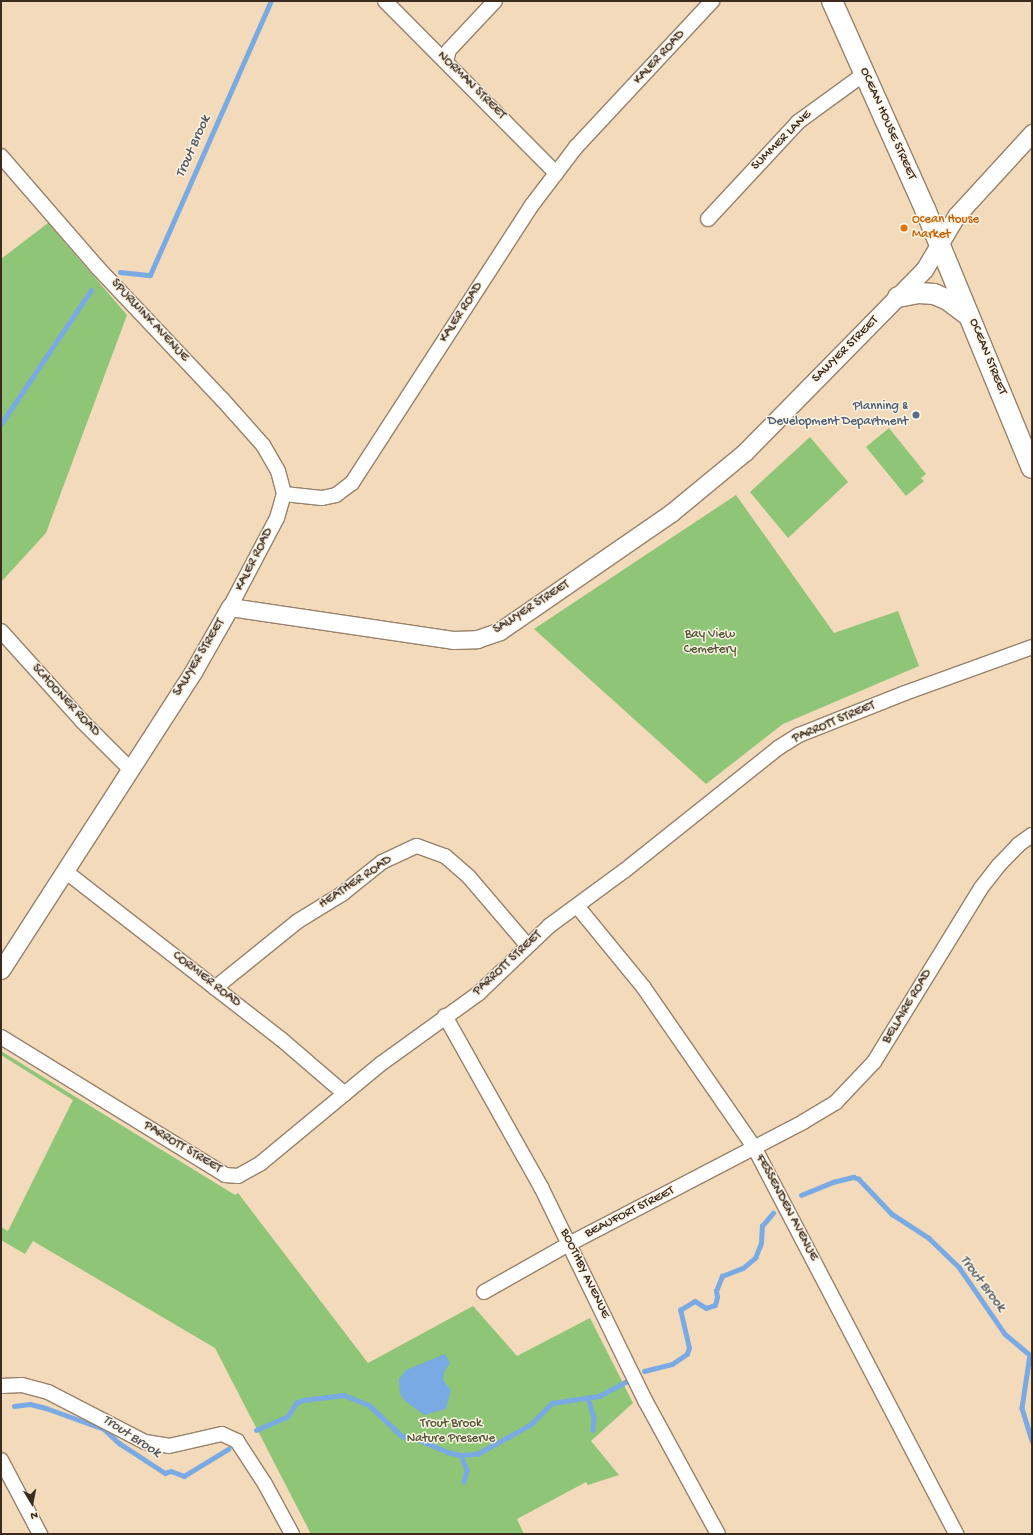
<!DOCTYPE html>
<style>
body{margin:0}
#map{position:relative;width:1033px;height:1535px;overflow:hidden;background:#f3daba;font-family:"Gochi Hand",sans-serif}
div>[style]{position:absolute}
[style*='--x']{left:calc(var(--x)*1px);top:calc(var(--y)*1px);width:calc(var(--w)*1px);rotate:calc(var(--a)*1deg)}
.green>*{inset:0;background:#8ec577}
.water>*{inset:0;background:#79aae4}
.stream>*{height:4.5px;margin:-2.25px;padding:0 2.25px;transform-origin:2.25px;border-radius:2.25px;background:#79aae4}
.roads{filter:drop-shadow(1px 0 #97826c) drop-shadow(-1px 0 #97826c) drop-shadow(0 1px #97826c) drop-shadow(0 -1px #97826c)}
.minor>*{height:14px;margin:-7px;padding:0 7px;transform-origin:7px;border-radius:7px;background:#fff}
.tertiary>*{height:17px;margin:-8.5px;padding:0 8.5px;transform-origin:8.5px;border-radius:8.5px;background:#fff}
.secondary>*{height:20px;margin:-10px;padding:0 10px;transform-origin:10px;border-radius:10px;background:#fff}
.dots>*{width:11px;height:11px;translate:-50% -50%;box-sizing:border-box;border:2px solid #fcf5e5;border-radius:50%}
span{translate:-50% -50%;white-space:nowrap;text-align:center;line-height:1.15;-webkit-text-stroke:3px #fcf5e5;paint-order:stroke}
.street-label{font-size:13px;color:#3b2a1e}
.food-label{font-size:13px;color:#c56008}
.left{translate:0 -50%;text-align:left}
.service-label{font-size:13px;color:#4e5e75}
.right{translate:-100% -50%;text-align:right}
.park-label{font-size:13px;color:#545839}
.water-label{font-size:14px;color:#515763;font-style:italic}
.frame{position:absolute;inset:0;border:2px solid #3b2a1e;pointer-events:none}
.north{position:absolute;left:12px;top:1483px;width:40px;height:40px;-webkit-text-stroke:3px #fcf5e5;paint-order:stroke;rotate:170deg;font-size:11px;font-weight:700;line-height:16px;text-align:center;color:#3b2a1e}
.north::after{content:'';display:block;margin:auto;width:14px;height:18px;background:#3b2a1e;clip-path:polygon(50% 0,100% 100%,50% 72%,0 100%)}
</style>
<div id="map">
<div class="green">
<i style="clip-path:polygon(48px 223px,127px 315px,46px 533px,1px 582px,1px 259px)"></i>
<i style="clip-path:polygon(889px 428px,926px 474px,921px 478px,924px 481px,906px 496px,866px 447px)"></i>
<i style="clip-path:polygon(810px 437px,848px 482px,788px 538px,750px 492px)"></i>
<i style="clip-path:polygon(736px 495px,834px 633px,898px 611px,919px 666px,783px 724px,706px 784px,534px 629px)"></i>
<i style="clip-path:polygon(1px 1051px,235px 1195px,238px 1193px,368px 1363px,473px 1306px,517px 1356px,590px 1318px,633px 1403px,591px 1441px,619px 1475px,588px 1485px,586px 1482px,517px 1519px,524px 1534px,311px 1534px,215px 1348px,33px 1241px,25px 1254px,1px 1240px,1px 1227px,8px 1231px,73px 1100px,1px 1055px)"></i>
</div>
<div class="water">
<i style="clip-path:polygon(445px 1354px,450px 1363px,444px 1372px,443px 1380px,451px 1390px,446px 1409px,424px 1415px,405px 1401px,400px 1394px,399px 1379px,406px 1370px)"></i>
</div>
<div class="stream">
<i style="--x:120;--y:272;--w:30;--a:6"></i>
<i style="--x:150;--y:275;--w:300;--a:-66.2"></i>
<i style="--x:1;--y:424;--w:161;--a:-56.1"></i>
<i style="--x:801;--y:1195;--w:35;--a:-22"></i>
<i style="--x:833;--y:1182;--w:21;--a:-14"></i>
<i style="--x:853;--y:1177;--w:6;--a:18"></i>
<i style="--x:859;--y:1179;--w:48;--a:46.7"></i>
<i style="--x:892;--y:1214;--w:44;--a:33"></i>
<i style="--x:929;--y:1238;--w:42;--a:44"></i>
<i style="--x:959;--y:1267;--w:81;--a:55.5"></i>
<i style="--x:1005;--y:1334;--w:33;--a:40"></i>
<i style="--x:1030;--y:1355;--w:54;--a:98.6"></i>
<i style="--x:1022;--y:1408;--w:34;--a:73"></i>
<i style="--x:644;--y:1371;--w:29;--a:-14"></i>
<i style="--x:672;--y:1364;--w:18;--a:-34"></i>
<i style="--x:687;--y:1354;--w:6;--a:-72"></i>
<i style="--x:689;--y:1348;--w:39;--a:-103"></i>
<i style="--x:680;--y:1310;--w:17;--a:-31"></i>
<i style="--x:695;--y:1301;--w:13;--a:32"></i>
<i style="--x:706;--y:1308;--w:9;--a:-18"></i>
<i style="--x:715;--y:1305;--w:8;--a:-76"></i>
<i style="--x:717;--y:1297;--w:6;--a:-99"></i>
<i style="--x:716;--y:1291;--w:16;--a:-68"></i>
<i style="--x:722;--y:1276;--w:22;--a:-21"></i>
<i style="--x:743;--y:1268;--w:16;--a:-40"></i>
<i style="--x:755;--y:1258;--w:16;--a:-68"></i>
<i style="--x:761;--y:1243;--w:17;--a:-87"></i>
<i style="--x:762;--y:1226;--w:17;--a:-50"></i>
<i style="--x:588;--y:1398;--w:21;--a:73"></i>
<i style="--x:594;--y:1418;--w:12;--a:95"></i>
<i style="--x:14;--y:1406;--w:16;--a:-7"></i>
<i style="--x:30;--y:1404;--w:16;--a:14"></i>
<i style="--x:46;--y:1408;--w:62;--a:19.9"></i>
<i style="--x:104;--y:1429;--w:21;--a:43"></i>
<i style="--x:119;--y:1443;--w:55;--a:33.1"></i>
<i style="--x:165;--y:1473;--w:6;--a:-18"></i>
<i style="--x:171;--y:1471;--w:14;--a:21"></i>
<i style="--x:184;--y:1476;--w:52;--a:-31.5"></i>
<i style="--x:256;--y:1430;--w:34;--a:-23"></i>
<i style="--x:287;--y:1417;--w:17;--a:-57"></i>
<i style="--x:296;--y:1403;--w:8;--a:-23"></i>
<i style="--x:303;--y:1400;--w:41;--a:-7"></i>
<i style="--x:344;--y:1395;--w:27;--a:22"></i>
<i style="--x:369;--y:1405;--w:45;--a:43.2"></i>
<i style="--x:402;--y:1436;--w:15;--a:11"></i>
<i style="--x:417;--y:1439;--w:33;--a:23"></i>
<i style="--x:447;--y:1452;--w:14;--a:12"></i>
<i style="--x:461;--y:1455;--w:16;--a:-4"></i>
<i style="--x:477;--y:1454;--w:60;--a:-28.7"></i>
<i style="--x:530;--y:1425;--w:31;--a:-45"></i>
<i style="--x:552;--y:1403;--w:48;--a:-8.5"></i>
<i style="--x:599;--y:1396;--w:34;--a:-28"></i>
<i style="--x:461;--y:1455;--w:16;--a:68"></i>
<i style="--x:467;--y:1470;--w:12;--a:104"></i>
</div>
<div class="roads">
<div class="minor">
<i style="--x:385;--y:1;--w:243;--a:45.2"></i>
<i style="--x:446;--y:61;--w:11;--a:-75"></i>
<i style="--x:449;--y:50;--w:67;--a:-46.8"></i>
<i style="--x:1;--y:156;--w:147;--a:49.1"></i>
<i style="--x:97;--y:267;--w:182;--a:46.6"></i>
<i style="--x:222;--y:399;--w:62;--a:48.3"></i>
<i style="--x:263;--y:445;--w:30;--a:60"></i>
<i style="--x:278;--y:471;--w:24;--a:75"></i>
<i style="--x:708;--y:219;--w:132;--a:-47.1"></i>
<i style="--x:798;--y:122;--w:82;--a:-36"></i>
<i style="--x:284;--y:494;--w:38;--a:6"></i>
<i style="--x:322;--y:498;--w:14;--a:-12"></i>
<i style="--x:336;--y:495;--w:20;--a:-37"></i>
<i style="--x:352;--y:483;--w:331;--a:-57.1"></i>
<i style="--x:532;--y:205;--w:73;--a:-52.8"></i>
<i style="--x:576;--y:147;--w:200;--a:-47"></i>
<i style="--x:230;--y:607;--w:101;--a:-62.2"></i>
<i style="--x:277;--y:518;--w:25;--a:-74"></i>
<i style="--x:1;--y:631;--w:121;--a:48"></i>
<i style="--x:82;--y:721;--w:69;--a:45"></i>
<i style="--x:65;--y:871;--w:274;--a:37.9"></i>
<i style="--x:281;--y:1039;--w:84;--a:40.7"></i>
<i style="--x:577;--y:906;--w:106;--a:50.7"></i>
<i style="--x:644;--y:988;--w:193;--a:55.3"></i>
<i style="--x:754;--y:1147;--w:437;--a:62.4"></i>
<i style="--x:215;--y:988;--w:107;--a:-38.9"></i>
<i style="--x:298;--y:921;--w:52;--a:-31.5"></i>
<i style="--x:342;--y:894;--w:51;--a:-38.7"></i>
<i style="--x:382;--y:862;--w:38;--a:-25"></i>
<i style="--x:417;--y:846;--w:30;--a:20"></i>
<i style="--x:445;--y:856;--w:32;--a:41"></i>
<i style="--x:469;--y:877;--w:89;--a:49.5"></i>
<i style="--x:445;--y:1016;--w:196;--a:60.7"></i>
<i style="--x:541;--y:1187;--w:239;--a:64"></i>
<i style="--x:646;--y:1402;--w:150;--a:61.4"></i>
<i style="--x:1;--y:1037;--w:263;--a:31.6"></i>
<i style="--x:225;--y:1175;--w:13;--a:4"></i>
<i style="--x:238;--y:1176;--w:26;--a:-29"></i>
<i style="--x:261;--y:1163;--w:157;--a:-39.6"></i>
<i style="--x:382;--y:1063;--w:120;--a:-35.8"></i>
<i style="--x:479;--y:993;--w:97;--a:-43.7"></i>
<i style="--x:549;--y:926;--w:93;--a:-36.3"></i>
<i style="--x:624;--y:871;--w:197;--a:-38.6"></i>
<i style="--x:778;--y:748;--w:25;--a:-32"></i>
<i style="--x:799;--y:735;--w:114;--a:-21.6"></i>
<i style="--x:905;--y:693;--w:135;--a:-19.9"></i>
<i style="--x:484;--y:1292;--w:98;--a:-29.5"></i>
<i style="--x:569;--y:1244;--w:264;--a:-27.5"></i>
<i style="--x:803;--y:1122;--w:39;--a:-31"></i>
<i style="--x:836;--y:1102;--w:55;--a:-46.5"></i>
<i style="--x:874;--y:1062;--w:204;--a:-58.4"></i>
<i style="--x:981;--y:888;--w:29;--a:-52"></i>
<i style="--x:999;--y:865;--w:28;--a:-46"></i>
<i style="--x:1018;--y:845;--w:17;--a:-36"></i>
<i style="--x:1;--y:1386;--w:21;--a:-3"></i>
<i style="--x:22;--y:1385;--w:27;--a:15"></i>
<i style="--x:48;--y:1392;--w:109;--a:27.3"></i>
<i style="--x:145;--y:1442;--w:24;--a:9"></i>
<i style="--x:169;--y:1446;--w:54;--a:-12.8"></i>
<i style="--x:222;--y:1434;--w:17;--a:25"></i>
<i style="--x:237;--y:1441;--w:51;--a:56.9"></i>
<i style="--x:265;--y:1484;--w:57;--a:61.6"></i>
<i style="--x:1;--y:1460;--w:84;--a:62.2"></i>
</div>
<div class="tertiary">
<i style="--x:1;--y:970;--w:354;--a:-57.2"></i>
<i style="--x:193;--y:672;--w:75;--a:-60.4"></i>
<i style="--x:230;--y:607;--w:225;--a:8.4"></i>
<i style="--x:453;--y:640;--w:24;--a:-2"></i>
<i style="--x:477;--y:639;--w:24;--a:-19"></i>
<i style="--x:500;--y:631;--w:208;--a:-34.6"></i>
<i style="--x:671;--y:513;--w:96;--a:-39.5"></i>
<i style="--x:745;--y:452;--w:255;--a:-45.5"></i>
<i style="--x:924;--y:270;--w:63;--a:-59.3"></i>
<i style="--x:956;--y:216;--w:113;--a:-47.5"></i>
</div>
<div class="secondary">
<i style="--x:832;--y:1;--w:228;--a:65.9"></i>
<i style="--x:925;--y:209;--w:280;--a:67.6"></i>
<i style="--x:898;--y:297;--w:21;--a:-11"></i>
<i style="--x:919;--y:293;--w:15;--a:4"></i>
<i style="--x:934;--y:294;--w:15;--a:23"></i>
<i style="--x:948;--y:300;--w:26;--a:37"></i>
</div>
</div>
<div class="dots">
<i style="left:904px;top:228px;background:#e8710a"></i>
<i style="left:916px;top:415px;background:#5c6f8a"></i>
</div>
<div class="street-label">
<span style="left:660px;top:58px;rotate:-47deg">KALER ROAD</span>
<span style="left:471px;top:86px;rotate:45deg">NORMAN STREET</span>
<span style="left:887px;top:124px;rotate:66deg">OCEAN HOUSE STREET</span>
<span style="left:782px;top:141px;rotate:-45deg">SUMMER LANE</span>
<span style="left:462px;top:313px;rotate:-57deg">KALER ROAD</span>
<span style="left:149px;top:321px;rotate:47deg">SPURWINK AVENUE</span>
<span style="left:846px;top:350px;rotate:-45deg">SAWYER STREET</span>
<span style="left:987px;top:357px;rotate:68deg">OCEAN STREET</span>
<span style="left:255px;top:560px;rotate:-63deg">KALER ROAD</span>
<span style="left:532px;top:608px;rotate:-33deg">SAWYER STREET</span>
<span style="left:200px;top:658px;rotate:-59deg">SAWYER STREET</span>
<span style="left:65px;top:701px;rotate:47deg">SCHOONER ROAD</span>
<span style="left:834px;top:723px;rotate:-23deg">PARROTT STREET</span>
<span style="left:356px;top:883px;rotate:-34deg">HEATHER ROAD</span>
<span style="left:508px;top:964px;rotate:-43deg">PARROTT STREET</span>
<span style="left:206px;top:980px;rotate:38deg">CORMIER ROAD</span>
<span style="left:908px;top:1007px;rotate:-59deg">BELLAIRE ROAD</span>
<span style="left:182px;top:1148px;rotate:31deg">PARROTT STREET</span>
<span style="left:786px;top:1208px;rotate:62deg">FESSENDEN AVENUE</span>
<span style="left:630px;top:1213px;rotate:-27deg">BEAUFORT STREET</span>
<span style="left:584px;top:1274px;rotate:64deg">BOOTHBY AVENUE</span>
</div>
<div class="food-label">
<span class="left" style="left:912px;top:228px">Ocean House<br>Market</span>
</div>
<div class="service-label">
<span class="right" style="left:908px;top:415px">Planning &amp;<br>Development Department</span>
</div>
<div class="park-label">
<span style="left:710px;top:643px">Bay View<br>Cemetery</span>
<span style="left:451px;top:1432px">Trout Brook<br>Nature Preserve</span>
</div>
<div class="water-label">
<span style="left:194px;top:147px;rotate:-66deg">Trout Brook</span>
<span style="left:982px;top:1284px;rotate:53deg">Trout Brook</span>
<span style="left:131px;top:1437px;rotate:33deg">Trout Brook</span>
</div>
<div class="frame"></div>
<div class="north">N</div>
</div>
